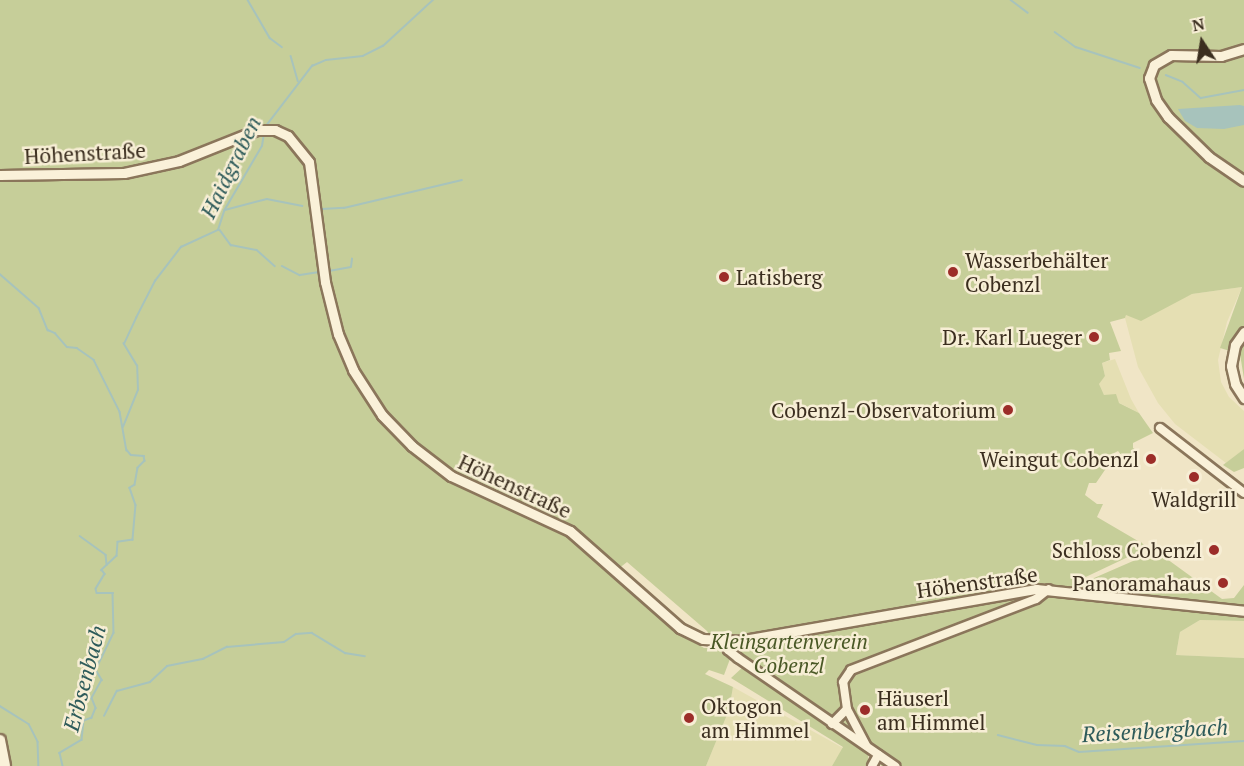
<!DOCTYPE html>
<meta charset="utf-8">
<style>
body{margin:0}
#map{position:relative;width:1244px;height:766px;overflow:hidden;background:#f0e5c6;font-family:"PT Serif",serif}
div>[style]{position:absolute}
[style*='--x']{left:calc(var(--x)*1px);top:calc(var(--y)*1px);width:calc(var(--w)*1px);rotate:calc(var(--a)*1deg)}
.farmland>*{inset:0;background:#e5dfb3}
.green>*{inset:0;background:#c6ce99}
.water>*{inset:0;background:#a7c3bc}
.stream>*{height:1.5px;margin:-0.75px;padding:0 0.75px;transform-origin:0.75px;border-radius:0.75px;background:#a7c3bc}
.roads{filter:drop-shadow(2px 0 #8b765b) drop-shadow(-2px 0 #8b765b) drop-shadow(0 2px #8b765b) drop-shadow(0 -2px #8b765b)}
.minor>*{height:8px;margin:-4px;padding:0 4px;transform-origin:4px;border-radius:4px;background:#faf1d9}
.tertiary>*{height:9px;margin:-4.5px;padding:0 4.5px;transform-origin:4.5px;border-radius:4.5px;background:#faf1d9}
.secondary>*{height:10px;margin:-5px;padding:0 5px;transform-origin:5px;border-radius:5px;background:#faf1d9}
.dots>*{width:16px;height:16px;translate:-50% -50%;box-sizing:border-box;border:3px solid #f7eed5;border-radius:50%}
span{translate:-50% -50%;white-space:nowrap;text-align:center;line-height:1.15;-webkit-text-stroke:5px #f7eed5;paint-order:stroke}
.street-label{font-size:21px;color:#3b2e1f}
.poi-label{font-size:21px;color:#3b2e1f}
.left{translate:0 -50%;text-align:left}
.right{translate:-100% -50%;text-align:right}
.park-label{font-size:21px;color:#495825;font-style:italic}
.water-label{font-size:22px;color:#2e5b5a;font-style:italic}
.north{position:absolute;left:1172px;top:12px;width:60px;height:60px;-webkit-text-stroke:4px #f7eed5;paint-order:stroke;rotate:348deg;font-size:16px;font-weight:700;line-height:24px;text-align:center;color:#3b2e1f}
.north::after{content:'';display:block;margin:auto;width:21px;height:27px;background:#3b2e1f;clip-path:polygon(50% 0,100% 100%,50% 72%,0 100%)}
</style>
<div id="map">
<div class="farmland">
<i style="clip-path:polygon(1242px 287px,1227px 322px,1218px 360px,1221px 382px,1229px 397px,1244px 411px,1244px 449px,1226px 463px,1175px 424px,1158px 403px,1138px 367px,1125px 318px,1126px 314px,1164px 306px,1192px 294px)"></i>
<i style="clip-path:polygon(1115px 359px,1131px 399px,1139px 413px,1104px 395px,1098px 384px,1105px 376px,1102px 363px)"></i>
<i style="clip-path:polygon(1200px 620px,1244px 621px,1244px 658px,1176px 655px,1180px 632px)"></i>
<i style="clip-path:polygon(733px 687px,843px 748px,832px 766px,706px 766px,729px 710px)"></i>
</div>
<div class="green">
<i style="clip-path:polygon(0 0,1244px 0,1244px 379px,1240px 354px,1220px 348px,1242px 287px,1192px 294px,1141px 321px,1126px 315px,1125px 318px,1110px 322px,1121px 351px,1109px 353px,1110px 360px,1102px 363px,1105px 376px,1099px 384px,1104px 395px,1116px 394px,1119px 403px,1139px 413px,1153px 433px,1133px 443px,1133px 448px,1139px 452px,1126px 461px,1118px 451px,1103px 459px,1109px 464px,1096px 483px,1089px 483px,1085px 495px,1097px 504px,1103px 504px,1097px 517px,1138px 541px,1136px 546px,1141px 542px,1147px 548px,1073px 583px,1078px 585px,1156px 551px,1222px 599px,1234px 598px,1244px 585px,1244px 621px,1200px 620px,1180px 632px,1176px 655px,1244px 658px,1244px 766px,881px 766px,886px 755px,873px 747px,868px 754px,869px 766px,832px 766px,843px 747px,731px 678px,744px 666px,716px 646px,707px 631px,627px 562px,613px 573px,666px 624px,704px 648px,716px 648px,730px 659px,724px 675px,709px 670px,705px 674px,733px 687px,729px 710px,706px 766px,0 766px)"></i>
<i style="clip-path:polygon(1244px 449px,1244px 468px,1234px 472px,1223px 465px)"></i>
</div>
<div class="water">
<i style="clip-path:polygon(1240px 105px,1244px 106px,1244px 125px,1224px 129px,1197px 128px,1185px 121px,1178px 109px)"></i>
</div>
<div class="stream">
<i style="--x:248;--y:0;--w:44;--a:59.9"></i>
<i style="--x:270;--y:38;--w:15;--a:37"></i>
<i style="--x:1011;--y:0;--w:21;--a:37"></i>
<i style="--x:1055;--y:32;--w:26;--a:36"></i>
<i style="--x:1076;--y:47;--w:67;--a:18.2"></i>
<i style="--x:291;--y:56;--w:26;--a:74"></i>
<i style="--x:1166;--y:75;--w:18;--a:22"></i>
<i style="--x:1183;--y:82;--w:24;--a:42"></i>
<i style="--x:1201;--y:98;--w:44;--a:-10.5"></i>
<i style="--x:266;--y:126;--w:76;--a:-52.5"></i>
<i style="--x:312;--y:66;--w:15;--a:-23"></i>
<i style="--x:326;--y:60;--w:37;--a:-6"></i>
<i style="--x:363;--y:56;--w:22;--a:-27"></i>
<i style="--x:383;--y:46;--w:68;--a:-42.6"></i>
<i style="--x:322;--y:209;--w:22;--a:-3"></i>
<i style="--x:344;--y:208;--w:121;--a:-13.3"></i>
<i style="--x:225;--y:210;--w:43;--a:-14.7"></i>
<i style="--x:267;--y:199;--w:36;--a:11"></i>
<i style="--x:220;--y:230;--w:19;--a:54"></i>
<i style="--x:231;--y:245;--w:26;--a:11"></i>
<i style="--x:257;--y:250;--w:24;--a:42"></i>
<i style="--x:282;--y:266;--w:20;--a:27"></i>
<i style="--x:300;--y:275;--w:19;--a:-9"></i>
<i style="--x:329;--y:271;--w:22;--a:-10"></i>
<i style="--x:351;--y:267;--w:8;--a:-83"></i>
<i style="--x:0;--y:274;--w:52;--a:41.1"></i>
<i style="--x:39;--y:308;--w:24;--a:68"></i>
<i style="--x:48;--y:330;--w:8;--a:23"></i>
<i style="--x:55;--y:333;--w:18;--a:49"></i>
<i style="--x:67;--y:347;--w:10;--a:6"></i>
<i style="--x:77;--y:348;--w:21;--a:35"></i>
<i style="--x:94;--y:360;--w:58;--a:63.4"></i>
<i style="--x:120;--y:412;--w:39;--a:80"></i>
<i style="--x:127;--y:450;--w:6;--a:51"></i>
<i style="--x:131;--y:455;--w:13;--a:4"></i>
<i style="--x:144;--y:456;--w:5;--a:79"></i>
<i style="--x:145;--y:461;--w:10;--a:135"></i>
<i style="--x:138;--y:468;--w:17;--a:100"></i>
<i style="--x:135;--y:485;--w:6;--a:149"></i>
<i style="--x:130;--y:488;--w:18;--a:71"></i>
<i style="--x:136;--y:505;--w:35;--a:95"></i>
<i style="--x:133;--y:540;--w:15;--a:172"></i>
<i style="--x:118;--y:542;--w:14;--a:94"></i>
<i style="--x:117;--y:556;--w:21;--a:137"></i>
<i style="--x:102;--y:570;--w:5;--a:53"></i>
<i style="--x:105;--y:574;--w:17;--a:121"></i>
<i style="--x:96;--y:589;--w:4;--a:76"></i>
<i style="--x:97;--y:593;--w:16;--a:0"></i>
<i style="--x:113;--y:593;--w:40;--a:88.6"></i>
<i style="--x:114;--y:633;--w:41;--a:115.9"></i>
<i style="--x:96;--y:670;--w:12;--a:59"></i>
<i style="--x:102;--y:680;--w:21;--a:119"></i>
<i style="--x:92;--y:698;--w:11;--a:68"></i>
<i style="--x:96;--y:708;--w:11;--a:112"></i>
<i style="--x:92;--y:718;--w:9;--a:159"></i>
<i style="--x:84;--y:721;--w:19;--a:96"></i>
<i style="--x:82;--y:740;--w:26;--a:149"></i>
<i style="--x:60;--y:753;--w:13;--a:77"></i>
<i style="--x:123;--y:427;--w:40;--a:-68"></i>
<i style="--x:138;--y:390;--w:24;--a:-92"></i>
<i style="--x:137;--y:366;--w:26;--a:-121"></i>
<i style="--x:124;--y:344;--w:29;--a:-65"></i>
<i style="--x:136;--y:318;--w:42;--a:-62.8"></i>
<i style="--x:155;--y:281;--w:43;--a:-52.6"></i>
<i style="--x:181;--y:247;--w:41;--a:-24.7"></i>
<i style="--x:218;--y:230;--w:20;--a:-72"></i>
<i style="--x:224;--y:211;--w:75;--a:-59.7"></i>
<i style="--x:262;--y:146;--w:12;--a:-81"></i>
<i style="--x:80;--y:536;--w:32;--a:36"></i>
<i style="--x:106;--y:555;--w:10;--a:84"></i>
<i style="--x:0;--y:706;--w:34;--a:32"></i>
<i style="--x:29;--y:724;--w:20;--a:63"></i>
<i style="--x:38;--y:742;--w:24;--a:88"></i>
<i style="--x:104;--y:716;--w:28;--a:-63"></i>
<i style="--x:117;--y:691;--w:34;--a:-15"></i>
<i style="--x:150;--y:682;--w:23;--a:-43"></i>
<i style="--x:167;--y:666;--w:37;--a:-11"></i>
<i style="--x:203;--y:659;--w:27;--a:-27"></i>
<i style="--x:227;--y:647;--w:57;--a:-5"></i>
<i style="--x:284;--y:642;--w:14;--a:-34"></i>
<i style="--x:296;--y:634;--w:16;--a:-4"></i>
<i style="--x:312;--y:633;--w:39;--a:31"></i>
<i style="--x:345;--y:653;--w:20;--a:9"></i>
<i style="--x:998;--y:735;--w:40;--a:14.4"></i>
<i style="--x:1037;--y:745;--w:28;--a:2"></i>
<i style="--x:1065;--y:746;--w:15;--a:23"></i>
<i style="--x:1079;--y:752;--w:165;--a:-3.8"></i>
</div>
<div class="roads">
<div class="minor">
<i style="--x:1160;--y:428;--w:106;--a:37.7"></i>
<i style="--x:726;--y:642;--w:8;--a:76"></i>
<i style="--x:728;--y:650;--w:13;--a:39"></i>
<i style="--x:738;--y:658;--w:191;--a:34.5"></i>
<i style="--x:847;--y:709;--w:41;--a:62.2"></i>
<i style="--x:832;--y:724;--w:21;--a:-45"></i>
<i style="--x:847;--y:709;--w:27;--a:-98"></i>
<i style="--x:843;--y:682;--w:14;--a:-56"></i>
<i style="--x:851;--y:670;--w:198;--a:-21"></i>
<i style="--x:1036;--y:599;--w:16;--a:-38"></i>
<i style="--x:872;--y:766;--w:13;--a:-61"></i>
</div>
<div class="tertiary">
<i style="--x:1244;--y:49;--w:24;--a:163"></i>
<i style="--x:1221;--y:56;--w:50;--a:-178.9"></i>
<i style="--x:1171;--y:55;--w:20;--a:150"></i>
<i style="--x:1154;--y:65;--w:14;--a:111"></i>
<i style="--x:1149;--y:78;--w:23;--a:72"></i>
<i style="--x:1156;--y:100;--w:21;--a:55"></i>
<i style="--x:1168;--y:117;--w:57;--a:44.3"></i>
<i style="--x:1209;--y:157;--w:42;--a:34.4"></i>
<i style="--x:0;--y:175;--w:124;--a:-0.9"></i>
<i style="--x:124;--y:173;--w:56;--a:-12.3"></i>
<i style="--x:179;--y:161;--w:84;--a:-21.7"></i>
<i style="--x:257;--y:130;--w:18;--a:0"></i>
<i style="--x:275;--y:130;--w:14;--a:25"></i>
<i style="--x:288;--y:136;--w:33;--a:51"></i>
<i style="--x:309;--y:162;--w:121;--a:82.4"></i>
<i style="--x:325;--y:282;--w:54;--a:76"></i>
<i style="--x:338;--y:334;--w:39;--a:67"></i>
<i style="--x:353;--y:370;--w:54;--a:57.2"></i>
<i style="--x:382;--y:415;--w:43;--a:45.9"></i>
<i style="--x:412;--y:446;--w:49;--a:37.6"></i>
<i style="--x:451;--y:476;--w:131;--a:24.8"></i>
<i style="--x:570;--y:531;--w:147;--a:41.4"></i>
<i style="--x:680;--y:628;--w:25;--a:26"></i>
<i style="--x:703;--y:639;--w:35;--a:3"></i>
<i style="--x:738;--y:641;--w:303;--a:-9.9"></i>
<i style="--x:1036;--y:589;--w:209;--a:6"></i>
<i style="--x:1244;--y:332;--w:16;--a:125"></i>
<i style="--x:1235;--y:345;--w:21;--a:101"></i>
<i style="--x:1231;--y:366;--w:18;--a:77"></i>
<i style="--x:1235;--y:384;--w:17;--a:57"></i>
</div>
<div class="secondary">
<i style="--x:0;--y:740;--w:26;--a:79"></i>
</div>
</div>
<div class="dots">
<i style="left:953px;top:272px;background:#9c2d29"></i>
<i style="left:724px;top:277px;background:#9c2d29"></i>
<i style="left:1094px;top:337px;background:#9c2d29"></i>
<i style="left:1008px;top:410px;background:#9c2d29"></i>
<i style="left:1151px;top:459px;background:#9c2d29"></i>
<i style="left:1194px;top:477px;background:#9c2d29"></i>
<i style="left:1214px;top:550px;background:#9c2d29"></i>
<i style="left:1223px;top:583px;background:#9c2d29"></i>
<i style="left:865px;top:710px;background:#9c2d29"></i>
<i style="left:689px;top:718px;background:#9c2d29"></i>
</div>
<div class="street-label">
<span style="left:85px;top:153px;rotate:-3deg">Höhenstraße</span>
<span style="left:515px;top:486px;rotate:25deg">Höhenstraße</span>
<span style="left:977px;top:582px;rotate:-8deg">Höhenstraße</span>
</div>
<div class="poi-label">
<span class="left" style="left:965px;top:272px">Wasserbehälter<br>Cobenzl</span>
<span class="left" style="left:736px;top:277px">Latisberg</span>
<span class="right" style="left:1082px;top:337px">Dr. Karl Lueger</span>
<span class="right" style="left:996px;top:410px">Cobenzl-Observatorium</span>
<span class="right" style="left:1139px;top:459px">Weingut Cobenzl</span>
<span style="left:1194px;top:499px">Waldgrill</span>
<span class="right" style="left:1202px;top:550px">Schloss Cobenzl</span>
<span class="right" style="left:1211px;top:583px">Panoramahaus</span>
<span class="left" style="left:877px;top:710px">Häuserl<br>am Himmel</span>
<span class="left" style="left:701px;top:718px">Oktogon<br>am Himmel</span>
</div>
<div class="park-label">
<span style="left:789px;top:653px">Kleingartenverein<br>Cobenzl</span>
</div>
<div class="water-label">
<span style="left:230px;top:167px;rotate:-64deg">Haidgraben</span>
<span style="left:84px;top:678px;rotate:-75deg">Erbsenbach</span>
<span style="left:1155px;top:730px;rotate:-3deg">Reisenbergbach</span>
</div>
<div class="north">N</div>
</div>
